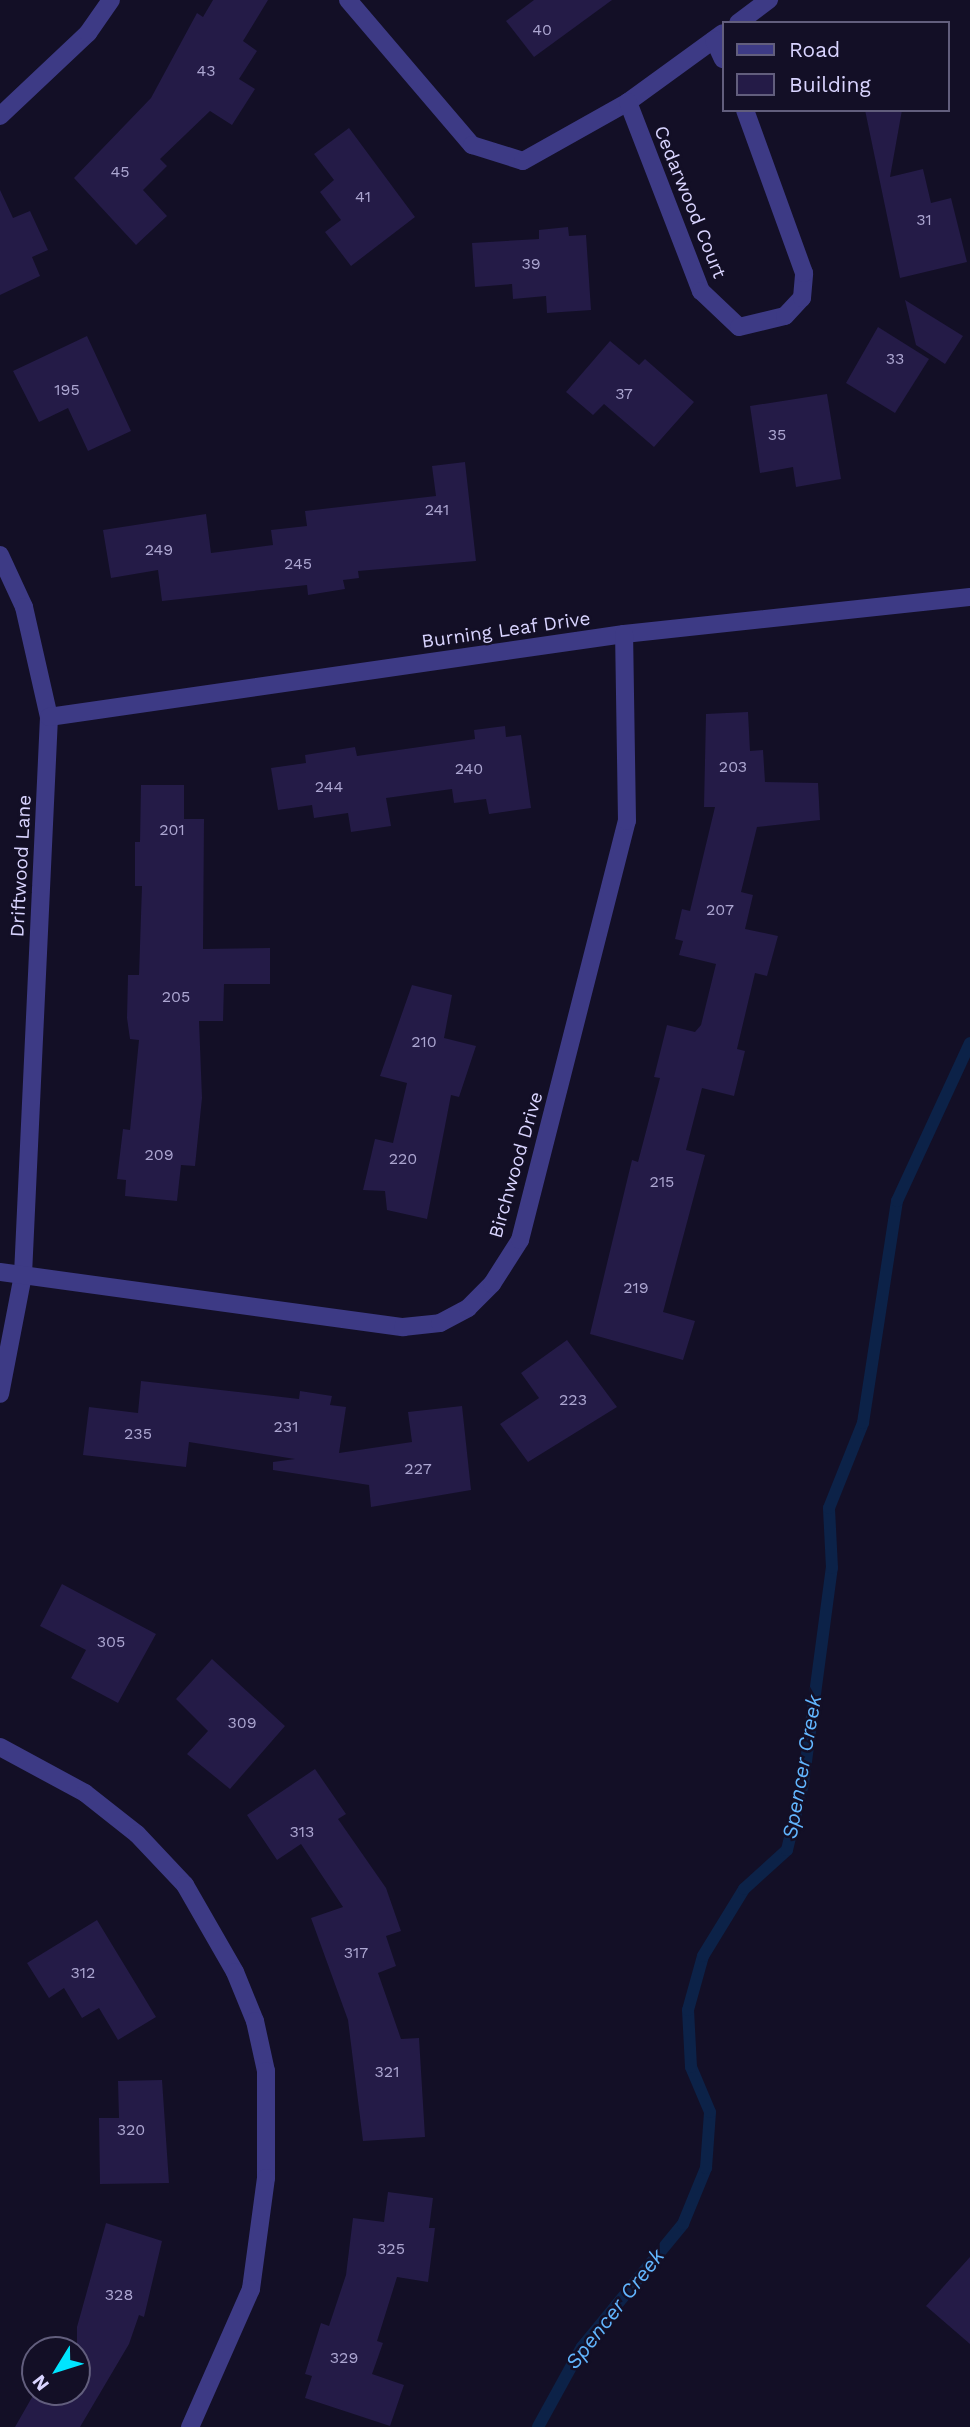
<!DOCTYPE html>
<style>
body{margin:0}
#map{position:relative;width:970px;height:2427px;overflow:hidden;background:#130f26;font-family:"Work Sans",sans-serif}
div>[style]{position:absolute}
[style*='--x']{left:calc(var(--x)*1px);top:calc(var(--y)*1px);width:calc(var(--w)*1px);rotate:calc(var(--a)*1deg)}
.stream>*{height:12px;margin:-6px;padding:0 6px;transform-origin:6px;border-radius:6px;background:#0c2248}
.building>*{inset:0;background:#241b47}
.minor>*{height:18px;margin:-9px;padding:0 9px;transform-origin:9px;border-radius:9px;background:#3d3a85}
span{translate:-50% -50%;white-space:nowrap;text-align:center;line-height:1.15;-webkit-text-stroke:5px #130f26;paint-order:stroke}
.number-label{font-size:16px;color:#aca6d1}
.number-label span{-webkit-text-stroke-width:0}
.street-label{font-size:19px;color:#d9d4ff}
.water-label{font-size:21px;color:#62b6ff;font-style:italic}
.legend{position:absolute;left:722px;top:21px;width:228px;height:91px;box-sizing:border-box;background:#130f26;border:2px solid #625e7d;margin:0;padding:9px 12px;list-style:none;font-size:21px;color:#d9d4ff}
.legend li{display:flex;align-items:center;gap:14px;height:35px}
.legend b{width:35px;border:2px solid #625e7d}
.north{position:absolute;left:21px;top:2336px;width:70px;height:70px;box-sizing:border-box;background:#130f26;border:2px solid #625e7d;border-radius:50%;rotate:232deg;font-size:19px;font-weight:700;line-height:28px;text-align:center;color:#d9d4ff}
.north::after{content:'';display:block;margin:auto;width:24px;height:32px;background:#00e5ff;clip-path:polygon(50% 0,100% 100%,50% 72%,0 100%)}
</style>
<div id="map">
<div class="stream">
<i style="--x:538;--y:2427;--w:91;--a:-61.2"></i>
<i style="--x:582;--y:2347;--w:159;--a:-50.6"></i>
<i style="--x:683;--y:2224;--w:61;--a:-67.7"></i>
<i style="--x:706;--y:2168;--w:56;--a:-85.9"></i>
<i style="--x:710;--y:2112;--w:49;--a:-112.9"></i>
<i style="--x:691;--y:2067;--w:57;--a:-93"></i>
<i style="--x:688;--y:2010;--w:56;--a:-74.5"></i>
<i style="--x:703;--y:1956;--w:79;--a:-58.5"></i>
<i style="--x:744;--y:1889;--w:58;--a:-42.2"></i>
<i style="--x:787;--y:1850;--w:68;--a:-76.4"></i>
<i style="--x:803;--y:1784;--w:218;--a:-82.4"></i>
<i style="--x:832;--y:1568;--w:60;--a:-92.9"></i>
<i style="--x:829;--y:1508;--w:92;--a:-68.2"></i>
<i style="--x:863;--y:1423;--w:225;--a:-81.3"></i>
<i style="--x:897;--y:1201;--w:174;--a:-65.2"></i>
</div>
<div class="building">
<i style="clip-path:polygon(213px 0,268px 0,243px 41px,257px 51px,239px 79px,255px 89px,232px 125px,210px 111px,160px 159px,167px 166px,143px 190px,167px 216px,136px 245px,74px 178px,151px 98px,197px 13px,203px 17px)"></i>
<i style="clip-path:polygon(534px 0,612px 0,534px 57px,506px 21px)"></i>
<i style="clip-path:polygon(865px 110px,902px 110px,890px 177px,923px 169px,931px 203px,951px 198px,967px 262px,900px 278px)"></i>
<i style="clip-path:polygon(349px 128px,415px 217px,351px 266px,325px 232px,341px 220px,320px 192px,334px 180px,314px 154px)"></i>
<i style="clip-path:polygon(0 190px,13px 218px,30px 211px,48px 250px,32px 257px,40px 276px,0 295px)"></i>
<i style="clip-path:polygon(568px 227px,569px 236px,586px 235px,591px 310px,547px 313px,546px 296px,513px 299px,512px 284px,475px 287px,472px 243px,539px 239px,539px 230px)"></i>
<i style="clip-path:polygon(905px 300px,963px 336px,945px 364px,916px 345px)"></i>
<i style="clip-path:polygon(878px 327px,929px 359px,895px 413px,846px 383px)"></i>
<i style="clip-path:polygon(87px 336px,131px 431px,88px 451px,68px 408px,39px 422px,13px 371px)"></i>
<i style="clip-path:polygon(610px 341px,639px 365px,645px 359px,694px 402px,654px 447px,604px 404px,593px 415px,566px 392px)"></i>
<i style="clip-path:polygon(827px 394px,841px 479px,796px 487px,793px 467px,760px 473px,750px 406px)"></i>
<i style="clip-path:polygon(465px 462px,476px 561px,358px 571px,359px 578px,343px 580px,345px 589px,308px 595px,307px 585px,162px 601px,158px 570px,111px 578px,103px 530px,206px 514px,211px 553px,273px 545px,271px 530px,307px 526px,305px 511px,436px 496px,432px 466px)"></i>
<i style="clip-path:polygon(748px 712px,750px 751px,763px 750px,765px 782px,818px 783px,820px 820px,757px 827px,741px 892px,753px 895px,745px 929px,778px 936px,767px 976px,755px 973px,737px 1049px,745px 1051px,734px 1096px,702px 1088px,686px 1150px,705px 1155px,663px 1312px,695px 1321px,683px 1360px,590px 1334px,632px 1160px,638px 1162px,660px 1078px,654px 1077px,667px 1025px,695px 1032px,701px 1025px,716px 964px,679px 955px,683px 941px,675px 939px,682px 909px,690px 911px,715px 807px,704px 807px,706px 714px)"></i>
<i style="clip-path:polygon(505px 726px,506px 737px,521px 735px,531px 808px,489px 814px,486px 799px,454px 803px,452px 789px,386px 798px,391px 826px,351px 832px,348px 813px,314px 818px,312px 805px,278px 810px,271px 768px,306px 763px,305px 755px,355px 747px,357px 756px,475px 739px,474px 730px)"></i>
<i style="clip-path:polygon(141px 785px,184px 785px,184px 819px,204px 819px,203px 949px,270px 948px,270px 984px,224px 984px,223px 1021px,199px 1021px,202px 1098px,195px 1166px,181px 1165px,177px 1201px,125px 1196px,126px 1180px,117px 1179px,123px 1129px,130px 1130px,139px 1040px,130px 1039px,127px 1018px,128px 975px,139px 975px,142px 886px,135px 886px,135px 842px,140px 842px)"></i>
<i style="clip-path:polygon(412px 985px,452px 995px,444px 1038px,476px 1046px,459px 1097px,451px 1095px,427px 1219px,387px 1210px,385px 1191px,363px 1190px,375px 1139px,393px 1143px,407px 1083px,380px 1076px)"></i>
<i style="clip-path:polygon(567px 1340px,617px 1407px,528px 1462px,500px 1424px,539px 1398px,521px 1373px)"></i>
<i style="clip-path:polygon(141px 1381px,299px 1399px,300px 1391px,332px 1396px,330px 1405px,346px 1407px,339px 1453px,412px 1442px,408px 1412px,462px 1406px,471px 1490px,371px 1507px,369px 1485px,273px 1470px,273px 1462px,295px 1459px,189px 1442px,186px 1467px,83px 1455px,89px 1407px,138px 1413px)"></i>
<i style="clip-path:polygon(62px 1584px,156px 1634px,118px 1703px,71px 1678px,86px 1650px,40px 1626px)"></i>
<i style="clip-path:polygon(212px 1659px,285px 1726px,230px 1789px,187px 1754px,208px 1731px,176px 1699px)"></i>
<i style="clip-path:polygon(315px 1769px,346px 1814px,338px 1819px,386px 1888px,401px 1931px,386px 1936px,396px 1966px,378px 1973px,401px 2039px,419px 2038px,425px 2137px,363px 2141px,348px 2020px,311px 1918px,343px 1907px,301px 1844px,277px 1860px,247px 1815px)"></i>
<i style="clip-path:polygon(97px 1920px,156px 2017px,118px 2040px,99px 2008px,82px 2018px,64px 1988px,49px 1998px,27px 1963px)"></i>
<i style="clip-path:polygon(162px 2080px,169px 2183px,100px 2184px,99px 2118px,119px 2118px,118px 2081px)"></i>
<i style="clip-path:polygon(388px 2192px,433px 2198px,429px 2228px,435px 2228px,428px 2282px,397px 2277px,377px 2341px,383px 2343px,372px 2374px,404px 2385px,390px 2426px,305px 2398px,312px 2376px,305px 2374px,321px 2323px,329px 2326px,346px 2275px,353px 2218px,384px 2222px)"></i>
<i style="clip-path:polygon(106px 2223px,162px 2241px,144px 2317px,139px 2315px,129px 2344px,80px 2427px,15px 2427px,35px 2392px,77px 2392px,77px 2327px)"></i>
<i style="clip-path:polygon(970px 2257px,970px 2344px,926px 2306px)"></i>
</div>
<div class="minor">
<i style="--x:348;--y:0;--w:191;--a:49.5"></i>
<i style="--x:472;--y:145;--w:53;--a:17.4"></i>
<i style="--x:523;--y:161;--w:120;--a:-29.3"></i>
<i style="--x:628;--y:102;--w:117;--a:-36"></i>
<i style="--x:738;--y:23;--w:39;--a:-37"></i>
<i style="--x:714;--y:40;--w:21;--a:65"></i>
<i style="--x:628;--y:102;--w:203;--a:68.9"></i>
<i style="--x:701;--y:291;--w:52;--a:43.5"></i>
<i style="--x:739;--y:327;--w:47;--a:-13.4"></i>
<i style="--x:785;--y:316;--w:25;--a:-47"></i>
<i style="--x:802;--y:298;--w:25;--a:-85"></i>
<i style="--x:804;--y:273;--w:173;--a:-109.9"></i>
<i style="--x:0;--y:116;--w:121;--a:-43.3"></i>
<i style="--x:88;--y:33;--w:40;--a:-55.1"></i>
<i style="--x:0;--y:555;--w:57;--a:65.2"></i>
<i style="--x:24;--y:607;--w:113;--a:77.2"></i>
<i style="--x:49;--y:717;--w:559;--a:92.67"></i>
<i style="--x:23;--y:1275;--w:121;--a:100.9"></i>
<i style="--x:49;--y:717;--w:581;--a:-8.21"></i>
<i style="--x:624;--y:634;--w:348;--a:-6.1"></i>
<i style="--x:0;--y:1272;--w:407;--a:7.8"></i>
<i style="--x:403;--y:1327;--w:37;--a:-6"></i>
<i style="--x:440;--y:1323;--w:32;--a:-28"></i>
<i style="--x:468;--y:1308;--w:34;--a:-45"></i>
<i style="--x:492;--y:1284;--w:52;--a:-57.5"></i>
<i style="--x:520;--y:1240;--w:432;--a:-75.7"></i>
<i style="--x:627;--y:821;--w:187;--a:-90.9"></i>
<i style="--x:0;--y:1747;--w:97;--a:28.4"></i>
<i style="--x:85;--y:1793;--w:66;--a:38.3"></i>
<i style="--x:137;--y:1834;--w:70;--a:46.7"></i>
<i style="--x:185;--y:1885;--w:100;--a:60.1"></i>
<i style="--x:235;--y:1972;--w:53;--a:67.8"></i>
<i style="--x:255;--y:2021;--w:51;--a:77.6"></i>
<i style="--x:266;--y:2071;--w:107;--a:90"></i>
<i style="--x:266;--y:2178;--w:112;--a:97.7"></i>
<i style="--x:251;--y:2289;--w:151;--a:113.8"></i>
</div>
<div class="number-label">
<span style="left:542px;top:30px">40</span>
<span style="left:206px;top:71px">43</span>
<span style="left:120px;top:172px">45</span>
<span style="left:363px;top:197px">41</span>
<span style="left:924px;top:220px">31</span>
<span style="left:531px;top:264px">39</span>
<span style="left:895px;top:359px">33</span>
<span style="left:67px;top:390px">195</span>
<span style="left:624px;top:394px">37</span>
<span style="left:777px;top:435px">35</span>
<span style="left:437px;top:510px">241</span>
<span style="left:159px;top:550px">249</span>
<span style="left:298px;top:564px">245</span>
<span style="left:733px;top:767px">203</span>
<span style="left:469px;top:769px">240</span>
<span style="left:329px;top:787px">244</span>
<span style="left:172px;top:830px">201</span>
<span style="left:720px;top:910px">207</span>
<span style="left:176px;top:997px">205</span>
<span style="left:424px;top:1042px">210</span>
<span style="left:159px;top:1155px">209</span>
<span style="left:403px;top:1159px">220</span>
<span style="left:662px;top:1182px">215</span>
<span style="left:636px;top:1288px">219</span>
<span style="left:573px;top:1400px">223</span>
<span style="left:286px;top:1427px">231</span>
<span style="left:138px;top:1434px">235</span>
<span style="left:418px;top:1469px">227</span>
<span style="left:111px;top:1642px">305</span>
<span style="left:242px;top:1723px">309</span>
<span style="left:302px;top:1832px">313</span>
<span style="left:356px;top:1953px">317</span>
<span style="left:83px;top:1973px">312</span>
<span style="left:387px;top:2072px">321</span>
<span style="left:131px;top:2130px">320</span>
<span style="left:391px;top:2249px">325</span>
<span style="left:119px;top:2295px">328</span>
<span style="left:344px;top:2358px">329</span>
</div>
<div class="street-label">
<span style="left:690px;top:202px;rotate:68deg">Cedarwood Court</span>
<span style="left:506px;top:630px;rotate:-8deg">Burning Leaf Drive</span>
<span style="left:21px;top:866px;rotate:-87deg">Driftwood Lane</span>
<span style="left:516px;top:1165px;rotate:-74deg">Birchwood Drive</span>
</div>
<div class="water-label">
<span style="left:802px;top:1767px;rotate:-80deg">Spencer Creek</span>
<span style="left:615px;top:2309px;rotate:-52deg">Spencer Creek</span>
</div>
<ul class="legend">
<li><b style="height:9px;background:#3d3a85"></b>Road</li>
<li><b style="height:19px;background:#241b47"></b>Building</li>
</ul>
<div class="north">N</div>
</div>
